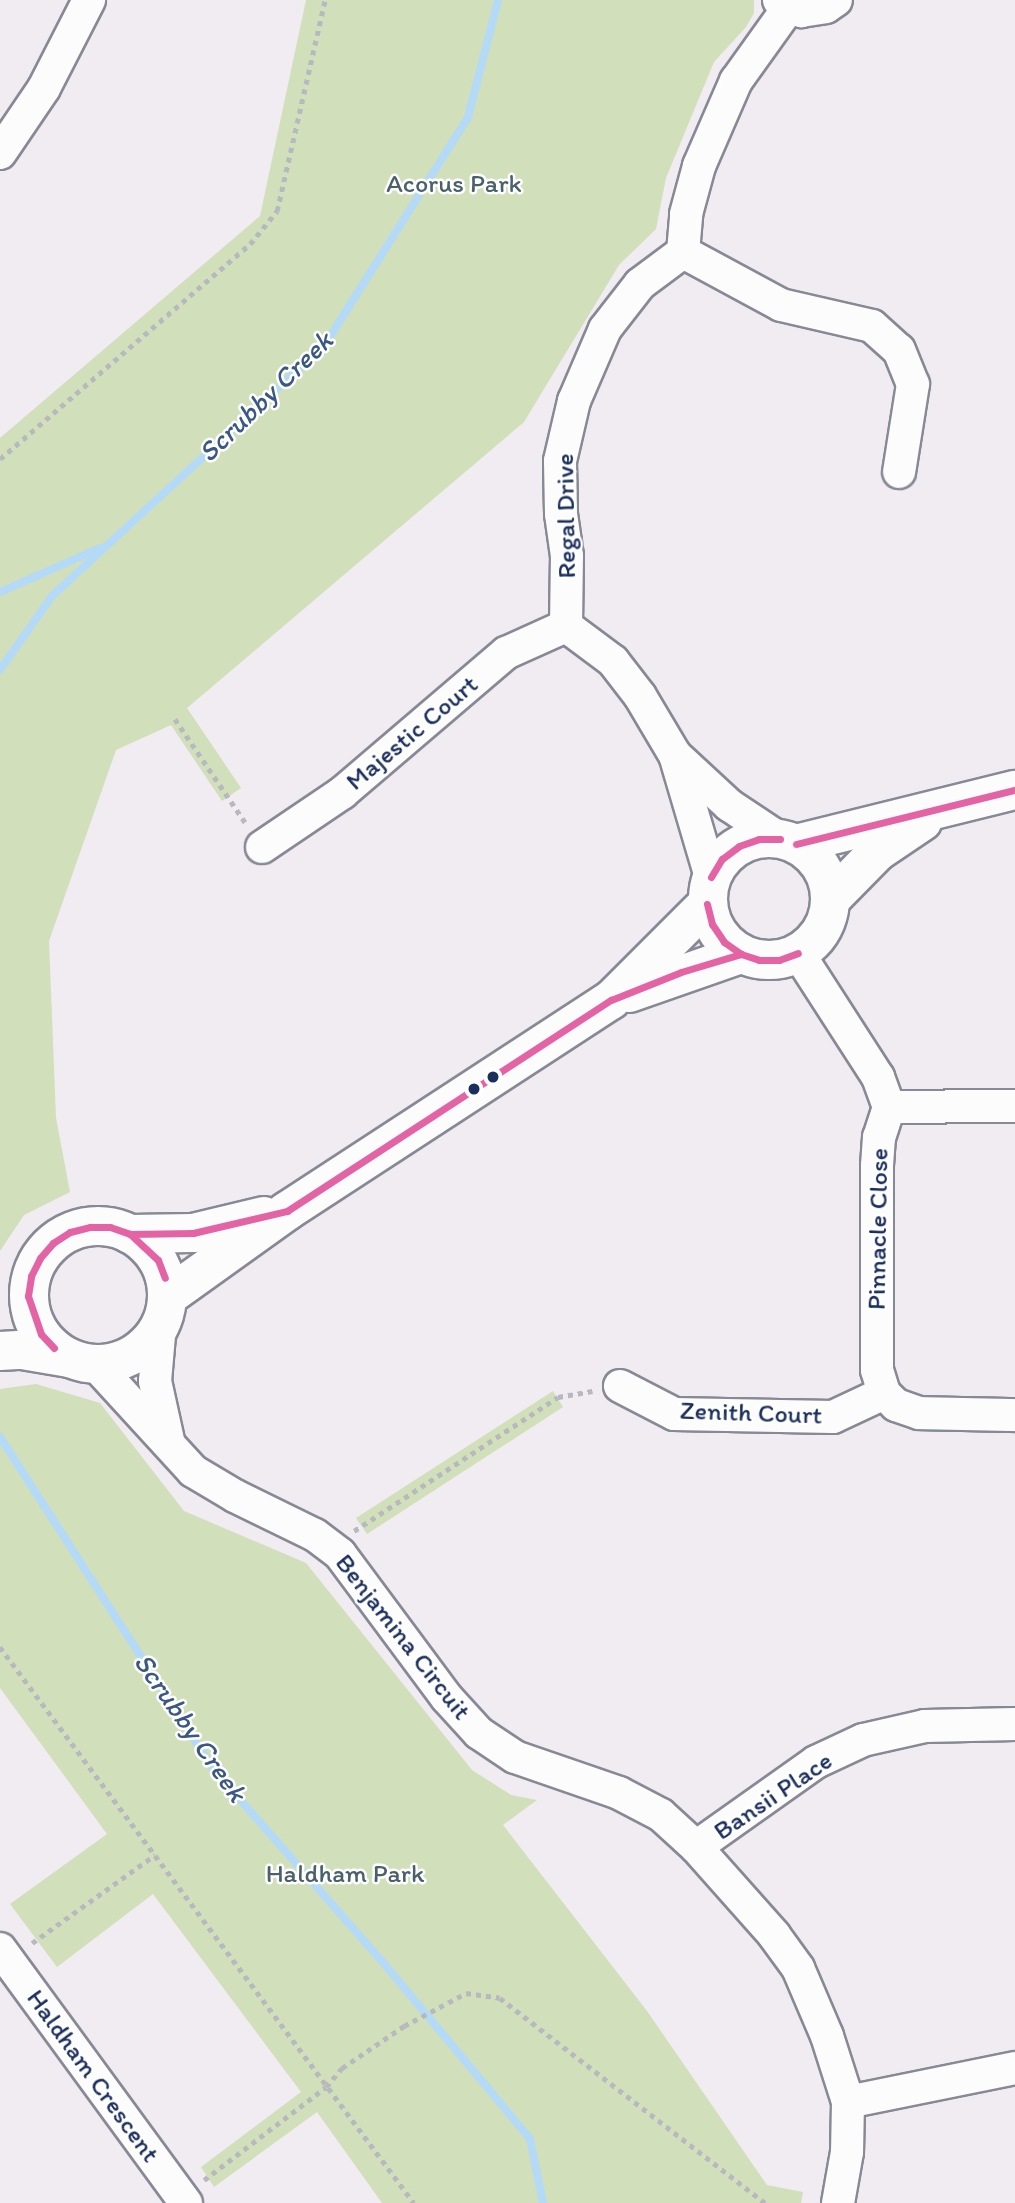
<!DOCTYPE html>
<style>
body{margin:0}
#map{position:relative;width:1015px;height:2203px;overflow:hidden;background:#f1ebf2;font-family:Itim,sans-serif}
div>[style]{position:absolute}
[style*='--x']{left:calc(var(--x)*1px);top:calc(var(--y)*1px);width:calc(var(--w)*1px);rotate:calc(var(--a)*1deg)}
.green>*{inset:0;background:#d1dfba}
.stream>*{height:8px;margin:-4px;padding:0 4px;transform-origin:4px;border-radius:4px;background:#b4daf7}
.path>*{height:4.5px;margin-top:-2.25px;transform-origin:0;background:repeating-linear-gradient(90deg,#b7b9bf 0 5px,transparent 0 10px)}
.roads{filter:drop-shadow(2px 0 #878994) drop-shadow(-2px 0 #878994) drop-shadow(0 2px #878994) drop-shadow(0 -2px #878994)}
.street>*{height:32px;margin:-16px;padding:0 16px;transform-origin:16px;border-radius:16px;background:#fdfcfd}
.secondary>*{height:38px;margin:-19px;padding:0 19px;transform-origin:19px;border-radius:19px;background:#fdfcfd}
.secondary>.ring{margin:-19px;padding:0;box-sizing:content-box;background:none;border:38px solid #fdfcfd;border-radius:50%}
.bus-1>*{height:7px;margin:-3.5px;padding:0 3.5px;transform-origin:3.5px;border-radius:3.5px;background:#e463a4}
.dots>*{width:19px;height:19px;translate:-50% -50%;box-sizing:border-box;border:4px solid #fff;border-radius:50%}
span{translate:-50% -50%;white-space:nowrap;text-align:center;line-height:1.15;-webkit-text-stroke:5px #fff;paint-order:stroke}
.park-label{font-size:26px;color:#4a616c}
.street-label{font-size:26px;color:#1b2f5e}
.water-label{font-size:28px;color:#3b5885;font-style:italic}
</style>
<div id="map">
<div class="green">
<i style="clip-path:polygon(306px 0,754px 0,754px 13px,746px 27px,714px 62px,666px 178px,656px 229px,619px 265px,524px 422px,187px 708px,241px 788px,222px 801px,171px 725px,116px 750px,49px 941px,56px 1118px,70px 1192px,24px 1215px,0 1251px,0 438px,260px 216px)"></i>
<i style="clip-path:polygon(36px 1384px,100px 1403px,184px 1511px,306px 1563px,472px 1770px,511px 1795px,537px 1800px,503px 1825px,647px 2011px,767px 2185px,803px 2192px,801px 2203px,382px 2203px,317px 2112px,214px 2187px,201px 2167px,301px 2092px,153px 1894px,57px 1967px,10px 1904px,107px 1834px,0 1688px,0 1389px)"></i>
<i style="clip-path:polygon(553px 1391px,563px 1407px,367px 1534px,356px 1518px)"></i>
</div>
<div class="stream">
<i style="--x:0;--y:592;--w:109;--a:-23.7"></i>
<i style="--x:0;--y:670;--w:90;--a:-54.9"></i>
<i style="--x:52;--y:596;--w:369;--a:-42.6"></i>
<i style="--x:324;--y:346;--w:271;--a:-57.8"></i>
<i style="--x:468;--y:117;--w:121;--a:-75.6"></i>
<i style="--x:0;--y:1437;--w:396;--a:57.3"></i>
<i style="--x:214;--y:1770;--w:253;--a:48.7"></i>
<i style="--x:381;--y:1960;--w:233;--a:50.2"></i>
<i style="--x:530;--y:2139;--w:65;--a:78.5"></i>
</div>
<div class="path">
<i style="--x:0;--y:459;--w:330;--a:-40.7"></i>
<i style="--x:250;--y:244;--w:43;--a:-50.7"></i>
<i style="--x:277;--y:211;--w:216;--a:-77.2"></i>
<i style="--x:175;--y:719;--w:125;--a:55.8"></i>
<i style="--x:354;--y:1531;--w:244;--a:-33.3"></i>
<i style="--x:558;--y:1397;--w:35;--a:-10"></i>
<i style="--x:0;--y:1647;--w:693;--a:53.33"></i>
<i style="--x:32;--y:1943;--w:151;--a:-35.6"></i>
<i style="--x:204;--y:2180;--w:153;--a:-37.3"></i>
<i style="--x:326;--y:2087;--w:25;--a:-50"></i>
<i style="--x:342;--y:2068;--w:75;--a:-34.1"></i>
<i style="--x:404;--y:2026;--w:70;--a:-28"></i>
<i style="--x:466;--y:1993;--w:34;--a:8"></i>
<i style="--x:500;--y:1998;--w:335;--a:37.7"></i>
</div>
<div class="roads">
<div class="street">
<i style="--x:779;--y:0;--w:25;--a:27"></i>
<i style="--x:801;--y:11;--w:25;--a:-9"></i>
<i style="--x:826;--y:7;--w:12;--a:-35"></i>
<i style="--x:0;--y:153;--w:78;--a:-55.9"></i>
<i style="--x:44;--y:88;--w:99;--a:-62.9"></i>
<i style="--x:683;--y:252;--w:111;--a:28.4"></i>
<i style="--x:781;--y:305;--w:93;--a:13"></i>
<i style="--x:872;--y:326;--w:36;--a:42"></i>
<i style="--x:899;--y:350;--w:37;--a:68"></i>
<i style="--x:913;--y:384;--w:89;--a:99"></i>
<i style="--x:675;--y:755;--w:74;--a:42.8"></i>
<i style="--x:729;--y:805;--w:61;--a:33.7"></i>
<i style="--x:262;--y:847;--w:97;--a:-34"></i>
<i style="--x:342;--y:793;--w:216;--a:-40.5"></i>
<i style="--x:506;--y:653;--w:66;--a:-24.2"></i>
<i style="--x:711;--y:877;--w:127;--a:-106.4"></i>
<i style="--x:675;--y:755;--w:69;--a:-120.7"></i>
<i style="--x:640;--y:696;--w:44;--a:-127.6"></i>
<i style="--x:613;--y:661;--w:59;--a:-143.3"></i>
<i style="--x:566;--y:626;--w:70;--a:-89.2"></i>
<i style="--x:567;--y:556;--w:42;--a:-98.1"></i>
<i style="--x:561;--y:514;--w:53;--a:-91.1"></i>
<i style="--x:560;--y:461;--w:62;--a:-76.9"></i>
<i style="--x:574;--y:401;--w:78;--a:-66.7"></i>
<i style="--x:605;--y:329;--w:57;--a:-52.1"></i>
<i style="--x:640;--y:284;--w:54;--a:-36.7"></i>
<i style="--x:683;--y:252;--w:38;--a:-85"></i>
<i style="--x:686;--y:214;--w:50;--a:-74.8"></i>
<i style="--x:699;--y:166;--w:93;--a:-66.5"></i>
<i style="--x:736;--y:81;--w:91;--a:-54.4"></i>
<i style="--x:798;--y:953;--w:148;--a:57.2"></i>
<i style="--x:878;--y:1077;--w:32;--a:70"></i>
<i style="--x:889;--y:1107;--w:32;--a:108"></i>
<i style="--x:879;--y:1137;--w:29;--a:94"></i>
<i style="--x:877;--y:1166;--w:204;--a:90"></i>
<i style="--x:877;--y:1370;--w:24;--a:73"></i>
<i style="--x:884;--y:1393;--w:17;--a:45"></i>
<i style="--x:896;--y:1405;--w:24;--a:19"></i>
<i style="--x:919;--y:1413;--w:96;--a:1.2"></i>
<i style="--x:889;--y:1107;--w:126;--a:-0.5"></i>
<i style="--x:160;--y:1324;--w:57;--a:95"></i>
<i style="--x:155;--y:1381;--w:60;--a:77.6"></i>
<i style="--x:95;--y:1364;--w:145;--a:47.5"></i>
<i style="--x:193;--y:1471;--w:49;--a:30.8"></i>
<i style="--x:235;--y:1496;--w:89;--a:26"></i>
<i style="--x:315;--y:1535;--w:31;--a:37"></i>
<i style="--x:340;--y:1554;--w:179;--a:53.4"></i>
<i style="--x:447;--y:1698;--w:47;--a:47.6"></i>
<i style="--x:479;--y:1733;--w:43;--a:33.7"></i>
<i style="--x:515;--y:1757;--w:110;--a:19.1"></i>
<i style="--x:619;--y:1793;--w:47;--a:27.6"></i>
<i style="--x:661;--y:1815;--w:47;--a:42.4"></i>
<i style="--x:696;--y:1847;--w:118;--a:48.4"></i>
<i style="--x:774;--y:1935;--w:41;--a:54"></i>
<i style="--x:798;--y:1968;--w:74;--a:66.9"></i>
<i style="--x:827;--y:2036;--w:69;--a:72.3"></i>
<i style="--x:848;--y:2102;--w:50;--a:91.1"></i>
<i style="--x:847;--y:2152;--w:52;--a:100"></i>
<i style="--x:620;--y:1386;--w:61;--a:27.4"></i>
<i style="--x:674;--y:1414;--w:159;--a:1.1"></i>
<i style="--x:833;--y:1417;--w:56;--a:-25.2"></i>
<i style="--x:696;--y:1847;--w:147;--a:-35.3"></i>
<i style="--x:816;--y:1762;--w:52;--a:-25.1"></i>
<i style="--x:863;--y:1740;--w:64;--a:-12.7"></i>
<i style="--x:925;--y:1726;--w:90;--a:-1.3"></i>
<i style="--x:0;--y:1949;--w:315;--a:53.8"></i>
<i style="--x:848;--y:2102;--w:170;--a:-11.5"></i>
</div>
<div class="secondary">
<i class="ring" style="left:708px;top:838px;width:84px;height:84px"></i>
<i style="--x:796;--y:844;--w:226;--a:-13.9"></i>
<i style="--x:831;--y:899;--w:66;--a:-45.6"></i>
<i style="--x:877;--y:852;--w:55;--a:-34"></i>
<i style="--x:629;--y:993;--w:119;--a:-19.2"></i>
<i class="ring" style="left:29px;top:1226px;width:100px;height:100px"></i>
<i style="--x:130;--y:1234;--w:63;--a:-0.9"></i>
<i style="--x:193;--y:1233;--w:73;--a:-13.5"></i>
<i style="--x:167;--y:1297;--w:148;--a:-35.6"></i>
<i style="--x:287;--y:1211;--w:387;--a:-33.1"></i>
<i style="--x:611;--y:1000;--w:136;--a:-45"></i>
<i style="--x:0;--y:1351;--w:22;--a:-3"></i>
<i style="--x:22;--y:1350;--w:48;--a:9.7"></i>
</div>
</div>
<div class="bus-1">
<i style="--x:796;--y:844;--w:226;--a:-13.9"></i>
<i style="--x:711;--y:877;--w:21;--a:-59"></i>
<i style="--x:722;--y:859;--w:21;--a:-37"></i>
<i style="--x:739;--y:846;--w:21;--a:-19"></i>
<i style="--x:759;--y:839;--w:21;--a:0"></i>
<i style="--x:707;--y:904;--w:21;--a:76"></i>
<i style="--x:712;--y:924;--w:22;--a:56"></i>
<i style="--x:724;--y:942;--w:21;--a:35"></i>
<i style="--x:741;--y:954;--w:19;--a:18"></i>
<i style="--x:759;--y:960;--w:20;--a:0"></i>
<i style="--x:779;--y:960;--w:20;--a:-20"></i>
<i style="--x:130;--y:1234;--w:63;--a:-0.9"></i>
<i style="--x:193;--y:1233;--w:97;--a:-13.2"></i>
<i style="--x:287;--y:1211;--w:387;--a:-33.1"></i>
<i style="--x:611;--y:1000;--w:75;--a:-21.8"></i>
<i style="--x:681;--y:972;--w:63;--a:-16.7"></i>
<i style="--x:54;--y:1348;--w:19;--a:-133"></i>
<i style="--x:41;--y:1334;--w:40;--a:-108.9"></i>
<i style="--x:28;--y:1296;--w:20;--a:-81"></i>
<i style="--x:31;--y:1276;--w:20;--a:-63"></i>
<i style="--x:40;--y:1258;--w:20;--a:-49"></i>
<i style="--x:53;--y:1243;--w:20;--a:-33"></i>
<i style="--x:70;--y:1232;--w:21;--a:-14"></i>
<i style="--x:90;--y:1227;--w:20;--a:0"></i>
<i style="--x:110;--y:1227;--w:21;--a:19"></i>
<i style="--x:130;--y:1234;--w:38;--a:43"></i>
<i style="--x:158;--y:1260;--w:19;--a:69"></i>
</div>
<div class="dots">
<i style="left:493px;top:1077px;background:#1b2f5e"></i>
<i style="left:474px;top:1089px;background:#1b2f5e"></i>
</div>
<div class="park-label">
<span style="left:454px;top:184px">Acorus Park</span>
<span style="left:345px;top:1874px">Haldham Park</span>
</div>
<div class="street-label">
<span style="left:566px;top:516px;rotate:-91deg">Regal Drive</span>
<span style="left:412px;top:733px;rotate:-40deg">Majestic Court</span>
<span style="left:878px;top:1229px;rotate:-89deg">Pinnacle Close</span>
<span style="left:751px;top:1413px;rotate:2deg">Zenith Court</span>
<span style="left:403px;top:1637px;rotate:52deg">Benjamina Circuit</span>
<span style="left:773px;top:1796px;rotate:-34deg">Bansii Place</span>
<span style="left:93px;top:2076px;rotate:54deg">Haldham Crescent</span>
</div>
<div class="water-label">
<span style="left:265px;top:396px;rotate:-44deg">Scrubby Creek</span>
<span style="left:191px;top:1727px;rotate:55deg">Scrubby Creek</span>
</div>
</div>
